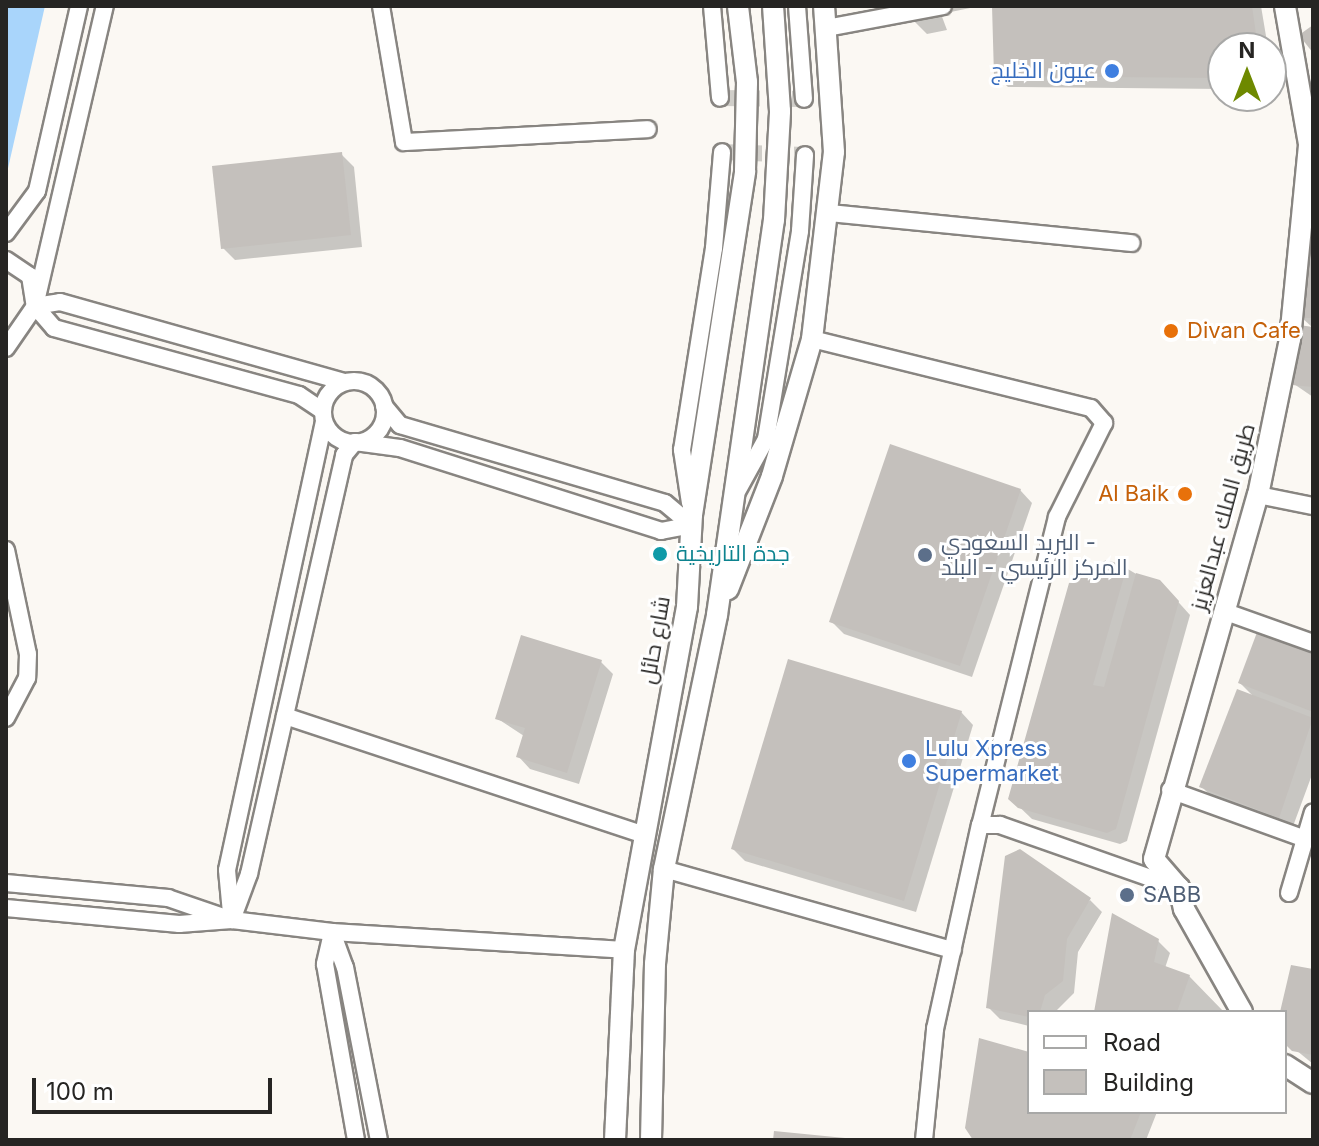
<!DOCTYPE html>
<meta charset="utf-8">
<style>
body{margin:0}
#map{position:relative;width:1319px;height:1146px;overflow:hidden;background:#fbf8f3;font-family:Inter,Cairo,sans-serif}
div>[style]{position:absolute}
[style*='--x']{left:calc(var(--x)*1px);top:calc(var(--y)*1px);width:calc(var(--w)*1px);rotate:calc(var(--a)*1deg)}
.water>*{inset:0;background:#a9d5fb}
.shadow>*{inset:0;background:#0003}
.building>*{inset:0;background:#c4c0bc}
.minor-tunnel>*{height:16px;margin-top:-8px;transform-origin:0;background:repeating-linear-gradient(90deg,#d0cec9 0 16px,transparent 0 24px)}
.roads{filter:drop-shadow(2px 0 #888581) drop-shadow(-2px 0 #888581) drop-shadow(0 2px #888581) drop-shadow(0 -2px #888581)}
.minor>*{height:16px;margin:-8px;padding:0 8px;transform-origin:8px;border-radius:8px;background:#fff}
.minor>.ring{margin:-8px;padding:0;box-sizing:content-box;background:none;border:16px solid #fff;border-radius:50%}
.major>*{height:20px;margin:-10px;padding:0 10px;transform-origin:10px;border-radius:10px;background:#fff}
.dots>*{width:22px;height:22px;translate:-50% -50%;box-sizing:border-box;border:4px solid #fff;border-radius:50%}
span{translate:-50% -50%;white-space:nowrap;text-align:center;line-height:1.15;-webkit-text-stroke:6px #fff;paint-order:stroke}
.shop-label{font-size:22px;color:#366cbe}
.right{translate:-100% -50%;text-align:right}
.left{translate:0 -50%;text-align:left}
.food-label{font-size:22px;color:#c56008}
.street-label{font-size:22px;color:#262523}
.service-label{font-size:22px;color:#4e5e75}
.culture-label{font-size:22px;color:#0d838f}
.frame{position:absolute;inset:0;border:8px solid #262523;pointer-events:none}
.legend{position:absolute;left:1027px;top:1010px;width:260px;height:104px;box-sizing:border-box;background:#fff;border:2px solid #a8a8a7;margin:0;padding:10px 14px;list-style:none;font-size:24px;color:#262523}
.legend li{display:flex;align-items:center;gap:16px;height:40px}
.legend b{width:40px;border:2px solid #a8a8a7}
.north{position:absolute;left:1207px;top:32px;width:80px;height:80px;box-sizing:border-box;background:#fff;border:2px solid #a8a8a7;border-radius:50%;rotate:0deg;font-size:22px;font-weight:700;line-height:32px;text-align:center;color:#262523}
.north::after{content:'';display:block;margin:auto;width:28px;height:36px;background:#6e8900;clip-path:polygon(50% 0,100% 100%,50% 72%,0 100%)}
.scale{position:absolute;left:32px;top:1078px;width:240px;height:36px;box-sizing:border-box;border:4px solid #262523;border-top:0;padding-left:10px;font-size:24px;line-height:28px;white-space:nowrap;color:#262523;-webkit-text-stroke:6px #fff;paint-order:stroke}
</style>
<div id="map">
<div class="water">
<i style="clip-path:polygon(6px 6px,45px 6px,6px 177px)"></i>
</div>
<div class="shadow">
<i style="clip-path:polygon(885px 6px,980px 6px,941px 14px,947px 30px,927px 34px,913px 20px,901px 22px)"></i>
<i style="clip-path:polygon(994px 6px,1261px 6px,1268px 48px,1223px 48px,1223px 89px,1008px 87px,996px 75px)"></i>
<i style="clip-path:polygon(341px 154px,354px 167px,362px 247px,235px 260px,223px 248px)"></i>
<i style="clip-path:polygon(1313px 241px,1313px 328px,1301px 317px)"></i>
<i style="clip-path:polygon(1313px 329px,1313px 397px,1294px 384px)"></i>
<i style="clip-path:polygon(1020px 490px,1032px 503px,972px 677px,844px 634px,832px 622px)"></i>
<i style="clip-path:polygon(1126px 568px,1172px 595px,1190px 615px,1127px 841px,1120px 844px,1032px 819px,1011px 799px)"></i>
<i style="clip-path:polygon(1313px 650px,1313px 772px,1292px 829px,1214px 799px,1202px 787px,1256px 699px,1240px 683px)"></i>
<i style="clip-path:polygon(601px 662px,613px 674px,579px 784px,530px 769px,518px 756px,524px 736px,498px 719px)"></i>
<i style="clip-path:polygon(961px 712px,973px 725px,916px 912px,745px 861px,733px 849px)"></i>
<i style="clip-path:polygon(1090px 900px,1102px 912px,1078px 952px,1074px 993px,1055px 1012px,1029px 1012px,1029px 1026px,1000px 1019px,988px 1007px)"></i>
<i style="clip-path:polygon(1158px 941px,1170px 953px,1165px 968px,1189px 976px,1224px 1012px,1096px 1012px)"></i>
<i style="clip-path:polygon(1313px 971px,1313px 1064px,1285px 1041px,1282px 1012px)"></i>
<i style="clip-path:polygon(1029px 1054px,1029px 1112px,1157px 1112px,1146px 1140px,976px 1140px)"></i>
</div>
<div class="building">
<i style="clip-path:polygon(992px 6px,1252px 6px,1258px 48px,1223px 48px,1223px 78px,994px 76px)"></i>
<i style="clip-path:polygon(1313px 25px,1313px 53px,1299px 35px)"></i>
<i style="clip-path:polygon(342px 152px,351px 235px,221px 249px,212px 166px)"></i>
<i style="clip-path:polygon(1313px 239px,1313px 318px,1299px 318px,1308px 240px)"></i>
<i style="clip-path:polygon(1299px 325px,1313px 327px,1313px 387px,1292px 385px)"></i>
<i style="clip-path:polygon(890px 444px,1021px 489px,960px 666px,829px 622px)"></i>
<i style="clip-path:polygon(1106px 560px,1127px 566px,1093px 685px,1104px 687px,1136px 573px,1160px 580px,1179px 601px,1116px 829px,1107px 833px,1018px 808px,1008px 799px,1069px 583px)"></i>
<i style="clip-path:polygon(1259px 627px,1313px 647px,1313px 712px,1238px 683px)"></i>
<i style="clip-path:polygon(521px 635px,602px 660px,567px 773px,516px 757px,525px 728px,495px 719px)"></i>
<i style="clip-path:polygon(788px 659px,962px 711px,904px 901px,731px 849px)"></i>
<i style="clip-path:polygon(1237px 689px,1313px 718px,1279px 818px,1199px 787px)"></i>
<i style="clip-path:polygon(1020px 849px,1091px 898px,1067px 939px,1063px 981px,1045px 995px,1040px 1012px,1029px 1012px,1029px 1017px,986px 1008px,1005px 856px)"></i>
<i style="clip-path:polygon(1112px 913px,1159px 939px,1154px 962px,1190px 975px,1177px 1012px,1094px 1012px)"></i>
<i style="clip-path:polygon(1291px 965px,1313px 969px,1313px 1055px,1292px 1051px,1285px 1044px,1285px 1012px,1280px 1012px)"></i>
<i style="clip-path:polygon(979px 1038px,1029px 1052px,1029px 1112px,1141px 1112px,1130px 1140px,973px 1140px,965px 1128px)"></i>
<i style="clip-path:polygon(774px 1131px,845px 1138px,845px 1140px,773px 1140px)"></i>
</div>
<div class="minor-tunnel">
<i style="--x:720;--y:98;--w:84;--a:0.7"></i>
<i style="--x:722;--y:152;--w:83;--a:2.1"></i>
</div>
<div class="roads">
<div class="minor">
<i style="--x:381;--y:6;--w:138;--a:80.4"></i>
<i style="--x:404;--y:142;--w:244;--a:-3"></i>
<i style="--x:712;--y:6;--w:92;--a:85"></i>
<i style="--x:797;--y:6;--w:93;--a:85.7"></i>
<i style="--x:827;--y:28;--w:118;--a:-10.7"></i>
<i style="--x:830;--y:213;--w:303;--a:5.7"></i>
<i style="--x:6;--y:233;--w:52;--a:-53.6"></i>
<i style="--x:37;--y:191;--w:190;--a:-77.2"></i>
<i style="--x:6;--y:260;--w:29;--a:34"></i>
<i style="--x:30;--y:276;--w:30;--a:81"></i>
<i style="--x:35;--y:306;--w:51;--a:124.6"></i>
<i style="--x:35;--y:306;--w:25;--a:-9"></i>
<i style="--x:60;--y:302;--w:296;--a:15.7"></i>
<i style="--x:35;--y:306;--w:29;--a:49"></i>
<i style="--x:54;--y:328;--w:254;--a:15.3"></i>
<i style="--x:299;--y:395;--w:29;--a:34"></i>
<i style="--x:35;--y:306;--w:308;--a:-76.9"></i>
<i style="--x:812;--y:339;--w:287;--a:13.9"></i>
<i style="--x:1091;--y:408;--w:20;--a:49"></i>
<i style="--x:1104;--y:423;--w:105;--a:116.6"></i>
<i style="--x:1057;--y:517;--w:317;--a:104"></i>
<i class="ring" style="left:323px;top:381px;width:46px;height:46px"></i>
<i style="--x:384;--y:406;--w:25;--a:50"></i>
<i style="--x:400;--y:425;--w:276;--a:16.4"></i>
<i style="--x:665;--y:503;--w:34;--a:40"></i>
<i style="--x:738;--y:490;--w:58;--a:-61.2"></i>
<i style="--x:766;--y:439;--w:211;--a:-80.7"></i>
<i style="--x:800;--y:231;--w:76;--a:-86.2"></i>
<i style="--x:1258;--y:495;--w:56;--a:11.3"></i>
<i style="--x:690;--y:503;--w:54;--a:-98.6"></i>
<i style="--x:682;--y:450;--w:205;--a:-81"></i>
<i style="--x:714;--y:248;--w:96;--a:-85.2"></i>
<i style="--x:6;--y:550;--w:106;--a:78.1"></i>
<i style="--x:28;--y:654;--w:24;--a:92"></i>
<i style="--x:27;--y:678;--w:45;--a:117.7"></i>
<i style="--x:1223;--y:611;--w:96;--a:19.6"></i>
<i style="--x:285;--y:716;--w:376;--a:18.3"></i>
<i style="--x:1170;--y:790;--w:144;--a:19.9"></i>
<i style="--x:664;--y:869;--w:300;--a:15.7"></i>
<i style="--x:6;--y:883;--w:163;--a:5.3"></i>
<i style="--x:168;--y:898;--w:68;--a:19"></i>
<i style="--x:232;--y:920;--w:101;--a:6.8"></i>
<i style="--x:332;--y:932;--w:293;--a:3.5"></i>
<i style="--x:1289;--y:893;--w:84;--a:-73.5"></i>
<i style="--x:6;--y:908;--w:174;--a:5.3"></i>
<i style="--x:179;--y:924;--w:53;--a:-4.3"></i>
<i style="--x:232;--y:920;--w:49;--a:-69.7"></i>
<i style="--x:249;--y:874;--w:430;--a:-77.2"></i>
<i style="--x:344;--y:455;--w:17;--a:-50"></i>
<i style="--x:355;--y:442;--w:45;--a:7.6"></i>
<i style="--x:400;--y:448;--w:274;--a:17.6"></i>
<i style="--x:661;--y:531;--w:31;--a:-11"></i>
<i style="--x:231;--y:913;--w:43;--a:-95.3"></i>
<i style="--x:227;--y:870;--w:459;--a:-77.8"></i>
<i style="--x:332;--y:932;--w:37;--a:70"></i>
<i style="--x:345;--y:967;--w:176;--a:78.9"></i>
<i style="--x:332;--y:933;--w:32;--a:103"></i>
<i style="--x:325;--y:964;--w:179;--a:80"></i>
<i style="--x:924;--y:1140;--w:112;--a:-84.3"></i>
<i style="--x:935;--y:1029;--w:209;--a:-77.6"></i>
<i style="--x:980;--y:825;--w:20;--a:0"></i>
<i style="--x:1000;--y:825;--w:190;--a:19.4"></i>
</div>
<div class="major">
<i style="--x:728;--y:589;--w:121;--a:-68.7"></i>
<i style="--x:772;--y:476;--w:143;--a:-73.7"></i>
<i style="--x:812;--y:339;--w:188;--a:-83.3"></i>
<i style="--x:834;--y:152;--w:146;--a:-93.9"></i>
<i style="--x:1242;--y:1012;--w:118;--a:-119.4"></i>
<i style="--x:1184;--y:909;--w:22;--a:-103"></i>
<i style="--x:1179;--y:888;--w:38;--a:-131"></i>
<i style="--x:1154;--y:859;--w:379;--a:-74.1"></i>
<i style="--x:1258;--y:495;--w:159;--a:-78.4"></i>
<i style="--x:1290;--y:339;--w:196;--a:-84.4"></i>
<i style="--x:1309;--y:144;--w:140;--a:-99.9"></i>
<i style="--x:1285;--y:1065;--w:33;--a:33"></i>
<i style="--x:615;--y:1140;--w:190;--a:-87.3"></i>
<i style="--x:624;--y:950;--w:349;--a:-79.6"></i>
<i style="--x:687;--y:607;--w:92;--a:-86.9"></i>
<i style="--x:692;--y:515;--w:348;--a:-81.2"></i>
<i style="--x:745;--y:171;--w:89;--a:-88.7"></i>
<i style="--x:747;--y:82;--w:77;--a:-96.8"></i>
<i style="--x:651;--y:1140;--w:176;--a:-88.7"></i>
<i style="--x:655;--y:964;--w:95;--a:-84.6"></i>
<i style="--x:664;--y:869;--w:259;--a:-78.2"></i>
<i style="--x:717;--y:615;--w:399;--a:-81.8"></i>
<i style="--x:774;--y:220;--w:109;--a:-86.8"></i>
<i style="--x:780;--y:111;--w:105;--a:-93.8"></i>
</div>
</div>
<div class="dots">
<i style="left:1112px;top:71px;background:#3f7fe0"></i>
<i style="left:1171px;top:331px;background:#e8710a"></i>
<i style="left:1185px;top:494px;background:#e8710a"></i>
<i style="left:660px;top:554px;background:#0f9aa8"></i>
<i style="left:925px;top:555px;background:#5c6f8a"></i>
<i style="left:909px;top:761px;background:#3f7fe0"></i>
<i style="left:1127px;top:895px;background:#5c6f8a"></i>
</div>
<div class="shop-label">
<span class="right" style="left:1096px;top:71px">عيون الخليج</span>
<span class="left" style="left:925px;top:761px">Lulu Xpress<br>Supermarket</span>
</div>
<div class="food-label">
<span class="left" style="left:1187px;top:331px">Divan Cafe</span>
<span class="right" style="left:1169px;top:494px">Al Baik</span>
</div>
<div class="street-label">
<span style="left:1223px;top:517px;rotate:-75deg">طريق الملك عبدالعزيز</span>
<span style="left:655px;top:640px;rotate:-80deg">شارع حائل</span>
</div>
<div class="service-label">
<span class="left" style="left:941px;top:555px">البريد السعودي -<br>المركز الرئيسي - البلد</span>
<span class="left" style="left:1143px;top:895px">SABB</span>
</div>
<div class="culture-label">
<span class="left" style="left:676px;top:554px">جدة التاريخية</span>
</div>
<div class="frame"></div>
<ul class="legend">
<li><b style="height:10px;background:#fff"></b>Road</li>
<li><b style="height:22px;background:#c4c0bc"></b>Building</li>
</ul>
<div class="north">N</div>
<div class="scale">100 m</div>
</div>
